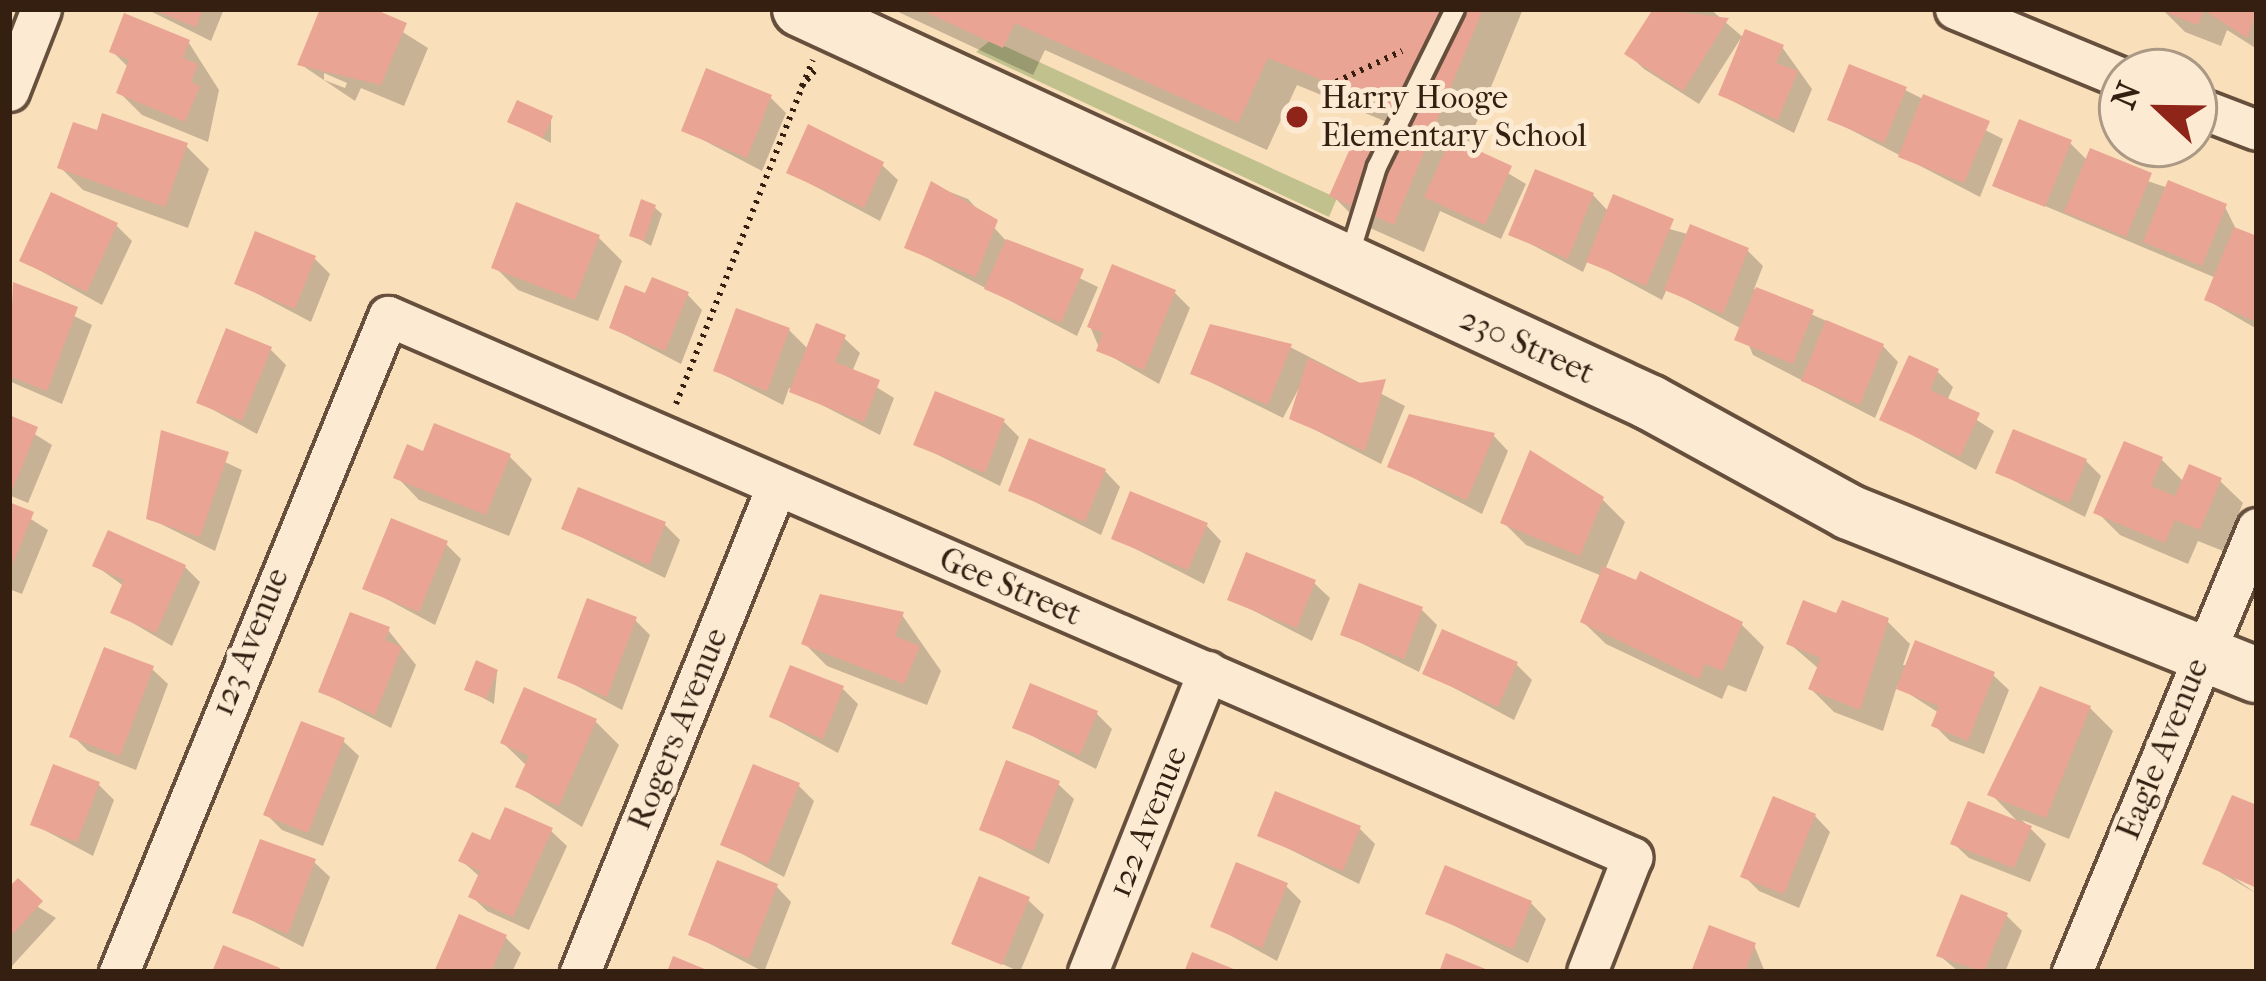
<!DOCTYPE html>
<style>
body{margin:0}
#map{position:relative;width:2266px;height:981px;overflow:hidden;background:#fadfbb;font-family:"IM FELL French Canon",serif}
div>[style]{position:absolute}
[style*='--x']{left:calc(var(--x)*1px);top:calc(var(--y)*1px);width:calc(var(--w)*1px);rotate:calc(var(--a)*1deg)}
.green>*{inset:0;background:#c1c18e}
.shadow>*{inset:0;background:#0003}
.building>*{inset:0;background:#eaa493}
.path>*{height:6px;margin-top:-3px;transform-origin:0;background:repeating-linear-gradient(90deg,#341f11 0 3px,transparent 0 9px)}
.roads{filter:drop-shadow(3px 0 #664f3c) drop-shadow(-3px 0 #664f3c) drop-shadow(0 3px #664f3c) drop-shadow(0 -3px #664f3c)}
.lane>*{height:18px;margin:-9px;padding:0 9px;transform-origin:9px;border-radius:9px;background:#fcead3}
.street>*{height:39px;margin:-19.5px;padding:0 19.5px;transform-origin:19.5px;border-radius:19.5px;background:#fcead3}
.secondary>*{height:54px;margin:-27px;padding:0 27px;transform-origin:27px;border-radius:27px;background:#fcead3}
.dots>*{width:33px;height:33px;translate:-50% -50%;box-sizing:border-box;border:6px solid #fcead3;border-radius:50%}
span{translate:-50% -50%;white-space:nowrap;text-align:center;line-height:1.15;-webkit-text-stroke:10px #fcead3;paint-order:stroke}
.poi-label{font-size:33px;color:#341f11}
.left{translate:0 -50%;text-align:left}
.street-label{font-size:33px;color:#341f11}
.frame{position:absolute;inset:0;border:12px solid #341f11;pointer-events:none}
.north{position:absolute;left:2098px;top:48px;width:120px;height:120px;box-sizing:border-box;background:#fcead3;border:3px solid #ac9985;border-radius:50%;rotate:292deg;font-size:33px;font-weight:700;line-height:48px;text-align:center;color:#341f11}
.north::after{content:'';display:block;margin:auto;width:42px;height:54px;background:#8f2418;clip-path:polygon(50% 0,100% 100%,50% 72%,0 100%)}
</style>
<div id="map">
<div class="green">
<i style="clip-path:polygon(991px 40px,1337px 198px,1329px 217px,976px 52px)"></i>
</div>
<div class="shadow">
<i style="clip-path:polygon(146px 9px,224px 9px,211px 41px)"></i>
<i style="clip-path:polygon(evenodd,324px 9px,366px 9px,428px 48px,404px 106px,361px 88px,355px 101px,300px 64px,324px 9px,324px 73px,347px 83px,345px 88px,324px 80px,324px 73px)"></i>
<i style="clip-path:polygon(892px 9px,1523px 9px,1466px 148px,1526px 184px,1501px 239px,1440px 211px,1424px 252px,1361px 224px,1332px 195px,1399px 127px,1297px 85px,1267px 150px,1045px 50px,1033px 75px)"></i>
<i style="clip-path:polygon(1656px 9px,1710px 9px,1744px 38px,1782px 47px,1812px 89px,1794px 133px,1721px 95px,1741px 38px,1699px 104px,1644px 69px,1628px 54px)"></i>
<i style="clip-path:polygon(2162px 9px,2257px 9px,2257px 49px,2227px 30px,2221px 46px,2185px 32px)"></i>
<i style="clip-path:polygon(189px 43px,219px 90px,208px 142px,142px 115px,119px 92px,129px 68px,112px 51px)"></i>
<i style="clip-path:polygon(1905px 90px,2003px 139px,1980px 197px,1830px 119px)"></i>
<i style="clip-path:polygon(770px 97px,786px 113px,762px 171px,684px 130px)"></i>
<i style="clip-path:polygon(551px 118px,551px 143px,511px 122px)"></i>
<i style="clip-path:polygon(99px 134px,186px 146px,209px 169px,188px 228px,83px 190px,60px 167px)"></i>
<i style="clip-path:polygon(2070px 143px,2088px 161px,2225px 207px,2237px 231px,2257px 239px,2257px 329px,2207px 300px,2216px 278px,1995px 185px)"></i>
<i style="clip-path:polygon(882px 165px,898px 180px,880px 221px,790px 173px)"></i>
<i style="clip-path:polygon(932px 185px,968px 199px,1009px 244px,1098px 287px,1077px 336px,907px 247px)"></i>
<i style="clip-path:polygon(1593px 195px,1609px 212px,1748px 251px,1763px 266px,1754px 289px,1883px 346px,1898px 362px,1875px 418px,1753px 355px,1742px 329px,1667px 289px,1662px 300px,1588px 260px,1583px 272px,1512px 234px)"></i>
<i style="clip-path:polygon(654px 207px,662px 214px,651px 246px,633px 235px)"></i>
<i style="clip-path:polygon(116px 225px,132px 241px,102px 305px,23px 261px)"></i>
<i style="clip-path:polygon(599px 238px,622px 261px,598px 321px,518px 290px,495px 267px)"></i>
<i style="clip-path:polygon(315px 259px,330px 274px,311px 322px,237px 283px)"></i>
<i style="clip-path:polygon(15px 286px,92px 325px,62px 404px,9px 381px)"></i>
<i style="clip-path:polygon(1174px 292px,1190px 308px,1159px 384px,1100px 350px,1090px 326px)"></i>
<i style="clip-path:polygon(687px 294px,702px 310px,681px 364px,612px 328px,647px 297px)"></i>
<i style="clip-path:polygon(789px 330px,809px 350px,844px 338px,860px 353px,852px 372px,894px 398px,880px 435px,789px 388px,783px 405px,716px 371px)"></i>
<i style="clip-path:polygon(1290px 347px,1405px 406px,1381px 464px,1292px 418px,1306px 375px,1283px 418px,1194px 374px)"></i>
<i style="clip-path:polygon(270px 349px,286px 365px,257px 434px,199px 402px)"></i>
<i style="clip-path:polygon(1938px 372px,1953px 387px,1947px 401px,1994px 431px,1976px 470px,1883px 419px)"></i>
<i style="clip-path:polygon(9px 418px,52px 445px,28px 503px,9px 495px)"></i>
<i style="clip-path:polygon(1004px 422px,1019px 437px,1000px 486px,916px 444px)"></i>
<i style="clip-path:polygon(163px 433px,242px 470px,215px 551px,149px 518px)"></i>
<i style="clip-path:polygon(1493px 435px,1508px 451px,1482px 514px,1391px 466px)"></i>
<i style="clip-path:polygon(425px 455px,509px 456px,532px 479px,509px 536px,419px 500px,397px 477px)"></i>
<i style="clip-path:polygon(2162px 460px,2184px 482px,2220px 481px,2243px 503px,2223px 551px,2198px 541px,2188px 564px,2120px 535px,2097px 512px)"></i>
<i style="clip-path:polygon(2086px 461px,2101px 476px,2085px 517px,1999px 473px)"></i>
<i style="clip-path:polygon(1105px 471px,1120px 487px,1101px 535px,1011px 490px)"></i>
<i style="clip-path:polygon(1602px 499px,1625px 522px,1605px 570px,1741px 624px,1764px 647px,1746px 692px,1728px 685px,1722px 699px,1606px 644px,1583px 622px,1602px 576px,1526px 545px,1503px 522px)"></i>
<i style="clip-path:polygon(9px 505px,48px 530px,22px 594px,9px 589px)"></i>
<i style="clip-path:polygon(665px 525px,680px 540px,665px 578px,565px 529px)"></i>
<i style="clip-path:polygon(1206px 525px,1221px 541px,1204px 584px,1114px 538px)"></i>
<i style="clip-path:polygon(446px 544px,461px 559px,435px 625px,366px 588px)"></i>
<i style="clip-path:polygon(96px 566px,185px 567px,200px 582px,172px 646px,114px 612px,125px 587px)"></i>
<i style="clip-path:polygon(1314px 583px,1330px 598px,1312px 641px,1231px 599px)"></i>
<i style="clip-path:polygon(1421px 609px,1437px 625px,1419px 672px,1343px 634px)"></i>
<i style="clip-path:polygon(902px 615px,941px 671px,927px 705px,827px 666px,804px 643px)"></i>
<i style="clip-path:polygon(1838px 617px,1887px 621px,1910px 644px,1903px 665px,1993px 675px,2009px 690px,1984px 754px,1950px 741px,1934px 725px,1939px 713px,1897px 686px,1883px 731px,1834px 712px,1811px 689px,1819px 669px,1790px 644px)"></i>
<i style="clip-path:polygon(635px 620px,650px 635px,622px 710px,560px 677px)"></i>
<i style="clip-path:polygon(388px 630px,416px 665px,391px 728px,322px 692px)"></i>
<i style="clip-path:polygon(1516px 664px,1532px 680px,1514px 720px,1426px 673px)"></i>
<i style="clip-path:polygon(152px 669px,168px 684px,136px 770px,88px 751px,73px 736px)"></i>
<i style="clip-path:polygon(497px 672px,494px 704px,467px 689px)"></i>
<i style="clip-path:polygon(843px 689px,858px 704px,838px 753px,772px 717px)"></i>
<i style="clip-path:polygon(2090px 708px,2113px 731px,2069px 839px,2022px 820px,2046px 844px,2030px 882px,1969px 858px,1953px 843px,2022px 826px,1991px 794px)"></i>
<i style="clip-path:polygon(1096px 713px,1112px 729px,1096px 769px,1015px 727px)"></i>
<i style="clip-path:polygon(596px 722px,619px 745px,582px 827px,519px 787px,528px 767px,503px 743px)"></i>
<i style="clip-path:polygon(343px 741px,359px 756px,323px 846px,282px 830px,267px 815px)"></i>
<i style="clip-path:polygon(98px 784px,114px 800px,93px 856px,33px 824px)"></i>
<i style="clip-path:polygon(1058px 784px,1074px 799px,1049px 864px,982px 829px)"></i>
<i style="clip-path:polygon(799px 786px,814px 801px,784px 877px,724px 844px)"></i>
<i style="clip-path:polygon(2257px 808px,2257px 884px,2220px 868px,2257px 894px,2205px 863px)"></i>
<i style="clip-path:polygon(1815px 816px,1830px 832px,1799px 908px,1759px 891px,1744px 876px)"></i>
<i style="clip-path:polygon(1360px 829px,1375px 844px,1359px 884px,1261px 835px)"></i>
<i style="clip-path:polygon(551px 831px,567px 846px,529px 930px,487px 911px,471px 896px,480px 877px,462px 861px)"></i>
<i style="clip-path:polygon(314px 862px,330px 877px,303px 947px,236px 912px)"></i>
<i style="clip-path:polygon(776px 886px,791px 902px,764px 972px,691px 934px)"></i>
<i style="clip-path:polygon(1286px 886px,1301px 901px,1277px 961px,1213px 926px)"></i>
<i style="clip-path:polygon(9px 889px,56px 918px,12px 966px,9px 964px)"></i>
<i style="clip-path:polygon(1028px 900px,1044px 915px,1020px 972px,955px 943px)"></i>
<i style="clip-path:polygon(1531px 903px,1546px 919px,1528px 963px,1429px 913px)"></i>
<i style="clip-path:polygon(2006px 915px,2022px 931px,2005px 972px,1959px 972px,1939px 955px)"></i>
<i style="clip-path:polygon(505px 937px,521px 953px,512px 972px,438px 972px)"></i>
<i style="clip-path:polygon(1754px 945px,1765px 972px,1694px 972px)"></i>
</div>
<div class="building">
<i style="clip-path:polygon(151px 9px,203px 9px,196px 27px)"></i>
<i style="clip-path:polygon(320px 9px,374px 9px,407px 23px,381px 85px,297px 65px)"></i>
<i style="clip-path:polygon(919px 9px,1483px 9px,1394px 225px,1329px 196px,1360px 126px,1390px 138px,1402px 113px,1268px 58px,1238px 123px,1015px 23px,1003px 48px)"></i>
<i style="clip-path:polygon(1653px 9px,1729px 18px,1683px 91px,1624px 54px)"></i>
<i style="clip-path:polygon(2157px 9px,2257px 9px,2257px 12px,2247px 38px,2204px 10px,2198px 25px)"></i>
<i style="clip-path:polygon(124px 13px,190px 40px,183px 58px,198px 64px,191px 82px,200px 86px,185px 122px,116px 93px,129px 60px,109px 52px)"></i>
<i style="clip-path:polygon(1745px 29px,1784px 45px,1776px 63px,1798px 71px,1778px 120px,1718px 95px)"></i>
<i style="clip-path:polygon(1849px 64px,1907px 87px,1884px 143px,1827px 120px)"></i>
<i style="clip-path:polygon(706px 68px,772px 95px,747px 158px,681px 131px)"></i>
<i style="clip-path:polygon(1923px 94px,1990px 121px,1964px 183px,1898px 157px)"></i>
<i style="clip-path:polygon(517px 100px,553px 116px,543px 138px,507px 122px)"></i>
<i style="clip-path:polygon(102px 113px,188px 143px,165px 207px,57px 168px,73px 122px,97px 130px)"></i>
<i style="clip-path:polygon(2019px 119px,2072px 140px,2045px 207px,1992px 186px)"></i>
<i style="clip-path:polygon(808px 124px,884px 162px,864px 208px,786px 173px)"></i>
<i style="clip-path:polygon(1451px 138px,1512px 166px,1485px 225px,1424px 197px)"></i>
<i style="clip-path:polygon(2090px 148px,2152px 173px,2126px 237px,2064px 212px)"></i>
<i style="clip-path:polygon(1535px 169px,1594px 193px,1568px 259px,1508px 235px)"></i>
<i style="clip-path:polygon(2168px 180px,2227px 204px,2202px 266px,2143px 242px)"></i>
<i style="clip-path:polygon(931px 181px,998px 220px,976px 277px,904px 248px)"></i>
<i style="clip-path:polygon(51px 192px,118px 223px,87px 292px,19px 261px)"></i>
<i style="clip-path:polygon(1613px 194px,1674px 219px,1646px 286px,1586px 262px)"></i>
<i style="clip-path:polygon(641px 199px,656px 205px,644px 241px,629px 236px)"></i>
<i style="clip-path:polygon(516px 202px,600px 235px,575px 300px,491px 268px)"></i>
<i style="clip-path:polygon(1690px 224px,1749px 248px,1723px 314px,1664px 290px)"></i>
<i style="clip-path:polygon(2234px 227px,2257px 236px,2257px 322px,2204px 300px)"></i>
<i style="clip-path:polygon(255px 231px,316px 256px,295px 309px,234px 284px)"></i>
<i style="clip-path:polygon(1006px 239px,1084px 269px,1061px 323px,984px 289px)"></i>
<i style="clip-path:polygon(1112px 264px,1176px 290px,1144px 370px,1096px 351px,1103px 333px,1087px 327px)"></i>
<i style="clip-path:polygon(652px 277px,689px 292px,665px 351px,609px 328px,625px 285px,645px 293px)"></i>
<i style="clip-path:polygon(13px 282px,78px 307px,47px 391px,9px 376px)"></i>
<i style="clip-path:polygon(1756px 287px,1814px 310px,1793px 364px,1734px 340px)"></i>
<i style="clip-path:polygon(736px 308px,790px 328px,767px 391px,713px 371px)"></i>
<i style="clip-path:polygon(1826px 320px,1884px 344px,1860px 405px,1801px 381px)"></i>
<i style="clip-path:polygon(816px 323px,846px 335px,835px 362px,880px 380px,864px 422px,789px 392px)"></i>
<i style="clip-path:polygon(1210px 324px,1292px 344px,1268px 405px,1190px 374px)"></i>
<i style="clip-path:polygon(226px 328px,272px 347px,242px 421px,196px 403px)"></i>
<i style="clip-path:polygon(1909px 355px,1939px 369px,1930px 390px,1980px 413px,1960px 457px,1879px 420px)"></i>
<i style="clip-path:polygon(1308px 358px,1359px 383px,1386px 379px,1365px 451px,1289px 419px)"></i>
<i style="clip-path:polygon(935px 391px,1005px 419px,985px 473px,913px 445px)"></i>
<i style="clip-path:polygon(1409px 414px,1495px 433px,1467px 500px,1387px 467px)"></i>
<i style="clip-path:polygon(9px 415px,38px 427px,13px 489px,9px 488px)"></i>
<i style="clip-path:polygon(434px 423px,511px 454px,486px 515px,393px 478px,407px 444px,423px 451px)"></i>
<i style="clip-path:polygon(2013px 429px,2087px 459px,2069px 503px,1995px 473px)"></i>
<i style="clip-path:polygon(161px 430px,229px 452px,200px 537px,146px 519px)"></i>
<i style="clip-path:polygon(1029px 438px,1106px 469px,1085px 522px,1008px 491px)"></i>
<i style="clip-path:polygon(2124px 441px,2163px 457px,2151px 486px,2175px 496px,2189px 464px,2222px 478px,2200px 530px,2175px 520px,2165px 543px,2093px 513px)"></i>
<i style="clip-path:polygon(1530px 450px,1604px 497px,1580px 556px,1500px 523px)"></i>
<i style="clip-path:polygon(578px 487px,666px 522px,649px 565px,561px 529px)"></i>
<i style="clip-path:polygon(1130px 491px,1208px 523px,1188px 570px,1111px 539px)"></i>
<i style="clip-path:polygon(9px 502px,34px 512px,9px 573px)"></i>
<i style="clip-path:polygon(391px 518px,448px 541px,419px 612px,362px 589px)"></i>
<i style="clip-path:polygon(108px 530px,186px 565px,156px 633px,110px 613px,124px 580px,92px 566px)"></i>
<i style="clip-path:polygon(1246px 552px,1316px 580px,1297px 628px,1227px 600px)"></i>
<i style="clip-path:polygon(1603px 566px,1636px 580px,1640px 571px,1743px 622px,1723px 671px,1705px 664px,1699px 679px,1580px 622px)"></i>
<i style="clip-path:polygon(1359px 583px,1423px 607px,1404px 659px,1340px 635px)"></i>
<i style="clip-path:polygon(820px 594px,904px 612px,895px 636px,920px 646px,904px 684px,801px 644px)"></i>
<i style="clip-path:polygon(587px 598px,637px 617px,607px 697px,557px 678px)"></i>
<i style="clip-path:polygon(1803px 600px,1836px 613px,1842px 600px,1889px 618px,1860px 710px,1808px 689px,1821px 658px,1786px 644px)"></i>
<i style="clip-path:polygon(350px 612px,390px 627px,385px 640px,402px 647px,375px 715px,318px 692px)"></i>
<i style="clip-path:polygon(1442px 629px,1518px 662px,1498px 707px,1422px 674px)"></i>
<i style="clip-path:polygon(1915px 640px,1995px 672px,1968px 741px,1931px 726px,1939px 706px,1896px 689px)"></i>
<i style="clip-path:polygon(104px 647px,154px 666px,120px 756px,69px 737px)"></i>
<i style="clip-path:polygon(476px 660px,498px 670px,486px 699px,464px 690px)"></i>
<i style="clip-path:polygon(790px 665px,844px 686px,823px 739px,769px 717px)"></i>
<i style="clip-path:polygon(1030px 683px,1098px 711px,1080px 755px,1012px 728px)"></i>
<i style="clip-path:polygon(2040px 686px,2091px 706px,2046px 818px,1987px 795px)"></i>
<i style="clip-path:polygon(524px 687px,597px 719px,559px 806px,515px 787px,529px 756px,500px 743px)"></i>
<i style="clip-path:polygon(301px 721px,345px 738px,308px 833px,263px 815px)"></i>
<i style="clip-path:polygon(1006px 760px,1060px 781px,1033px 851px,979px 830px)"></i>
<i style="clip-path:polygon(53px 764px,100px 782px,77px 842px,30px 825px)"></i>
<i style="clip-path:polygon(753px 764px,800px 783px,768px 864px,720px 845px)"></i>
<i style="clip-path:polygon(1275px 791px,1361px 826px,1343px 871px,1257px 836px)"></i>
<i style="clip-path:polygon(2232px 795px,2257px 805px,2257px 888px,2202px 864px)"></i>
<i style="clip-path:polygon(1773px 796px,1816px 814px,1784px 894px,1740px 877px)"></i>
<i style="clip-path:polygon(1968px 801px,2032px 826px,2014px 868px,1950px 844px)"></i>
<i style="clip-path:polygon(505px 807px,553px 828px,513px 917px,468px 897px,480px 871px,458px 861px,472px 832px,490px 840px)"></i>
<i style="clip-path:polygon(260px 839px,316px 859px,288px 934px,232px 913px)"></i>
<i style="clip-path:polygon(717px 860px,778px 884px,749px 959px,688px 935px)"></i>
<i style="clip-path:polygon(1236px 862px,1288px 883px,1262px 948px,1210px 927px)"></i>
<i style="clip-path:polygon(1445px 865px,1532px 901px,1513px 949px,1425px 914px)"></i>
<i style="clip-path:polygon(979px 876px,1030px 897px,1002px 965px,951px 944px)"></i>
<i style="clip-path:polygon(18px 878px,43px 901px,9px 938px,9px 887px)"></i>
<i style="clip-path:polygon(1961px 894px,2008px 913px,1984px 972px,1936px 956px)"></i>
<i style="clip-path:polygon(459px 914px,507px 935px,491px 972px,434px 972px)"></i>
<i style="clip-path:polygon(1709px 925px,1756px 943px,1745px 972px,1691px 972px)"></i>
<i style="clip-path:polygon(223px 945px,280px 968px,278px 972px,212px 972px)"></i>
<i style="clip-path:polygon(1192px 952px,1241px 972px,1184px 972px)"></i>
<i style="clip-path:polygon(1446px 953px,1493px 972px,1439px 972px)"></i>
<i style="clip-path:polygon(673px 956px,712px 972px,667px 972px)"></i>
</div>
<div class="path">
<i style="--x:1336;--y:82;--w:73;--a:-25.2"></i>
<i style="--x:801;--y:87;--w:23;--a:-50"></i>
<i style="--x:676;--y:404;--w:370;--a:-68.3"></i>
</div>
<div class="roads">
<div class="lane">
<i style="--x:1348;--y:260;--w:97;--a:-72.7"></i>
<i style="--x:1377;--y:167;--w:176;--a:-63.7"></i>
</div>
<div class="street">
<i style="--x:1955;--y:9;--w:181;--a:22.4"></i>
<i style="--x:9;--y:91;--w:88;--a:-68.7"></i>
<i style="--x:2194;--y:106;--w:67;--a:20.9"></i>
<i style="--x:119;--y:972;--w:709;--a:-67.7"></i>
<i style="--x:388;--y:316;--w:1357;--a:23.5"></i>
<i style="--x:1632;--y:857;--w:123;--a:111.4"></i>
<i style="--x:580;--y:972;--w:523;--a:-68"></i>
<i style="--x:1088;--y:972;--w:324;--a:-68.3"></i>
<i style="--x:2072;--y:972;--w:481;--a:-67.4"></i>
</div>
<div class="secondary">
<i style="--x:800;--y:9;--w:938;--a:24.84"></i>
<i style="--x:1651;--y:403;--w:226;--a:28.8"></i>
<i style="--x:1849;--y:512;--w:439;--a:21.8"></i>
</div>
</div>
<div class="dots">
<i style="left:1297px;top:117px;background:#8f2418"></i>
</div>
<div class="poi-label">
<span class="left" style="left:1321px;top:117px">Harry Hooge<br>Elementary School</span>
</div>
<div class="street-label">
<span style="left:1527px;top:346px;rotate:24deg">230 Street</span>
<span style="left:1010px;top:587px;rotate:23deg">Gee Street</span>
<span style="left:250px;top:642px;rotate:-68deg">123 Avenue</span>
<span style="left:678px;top:729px;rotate:-68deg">Rogers Avenue</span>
<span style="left:2163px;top:749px;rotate:-68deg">Eagle Avenue</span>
<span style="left:1148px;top:822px;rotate:-68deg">122 Avenue</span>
</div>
<div class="frame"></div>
<div class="north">N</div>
</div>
